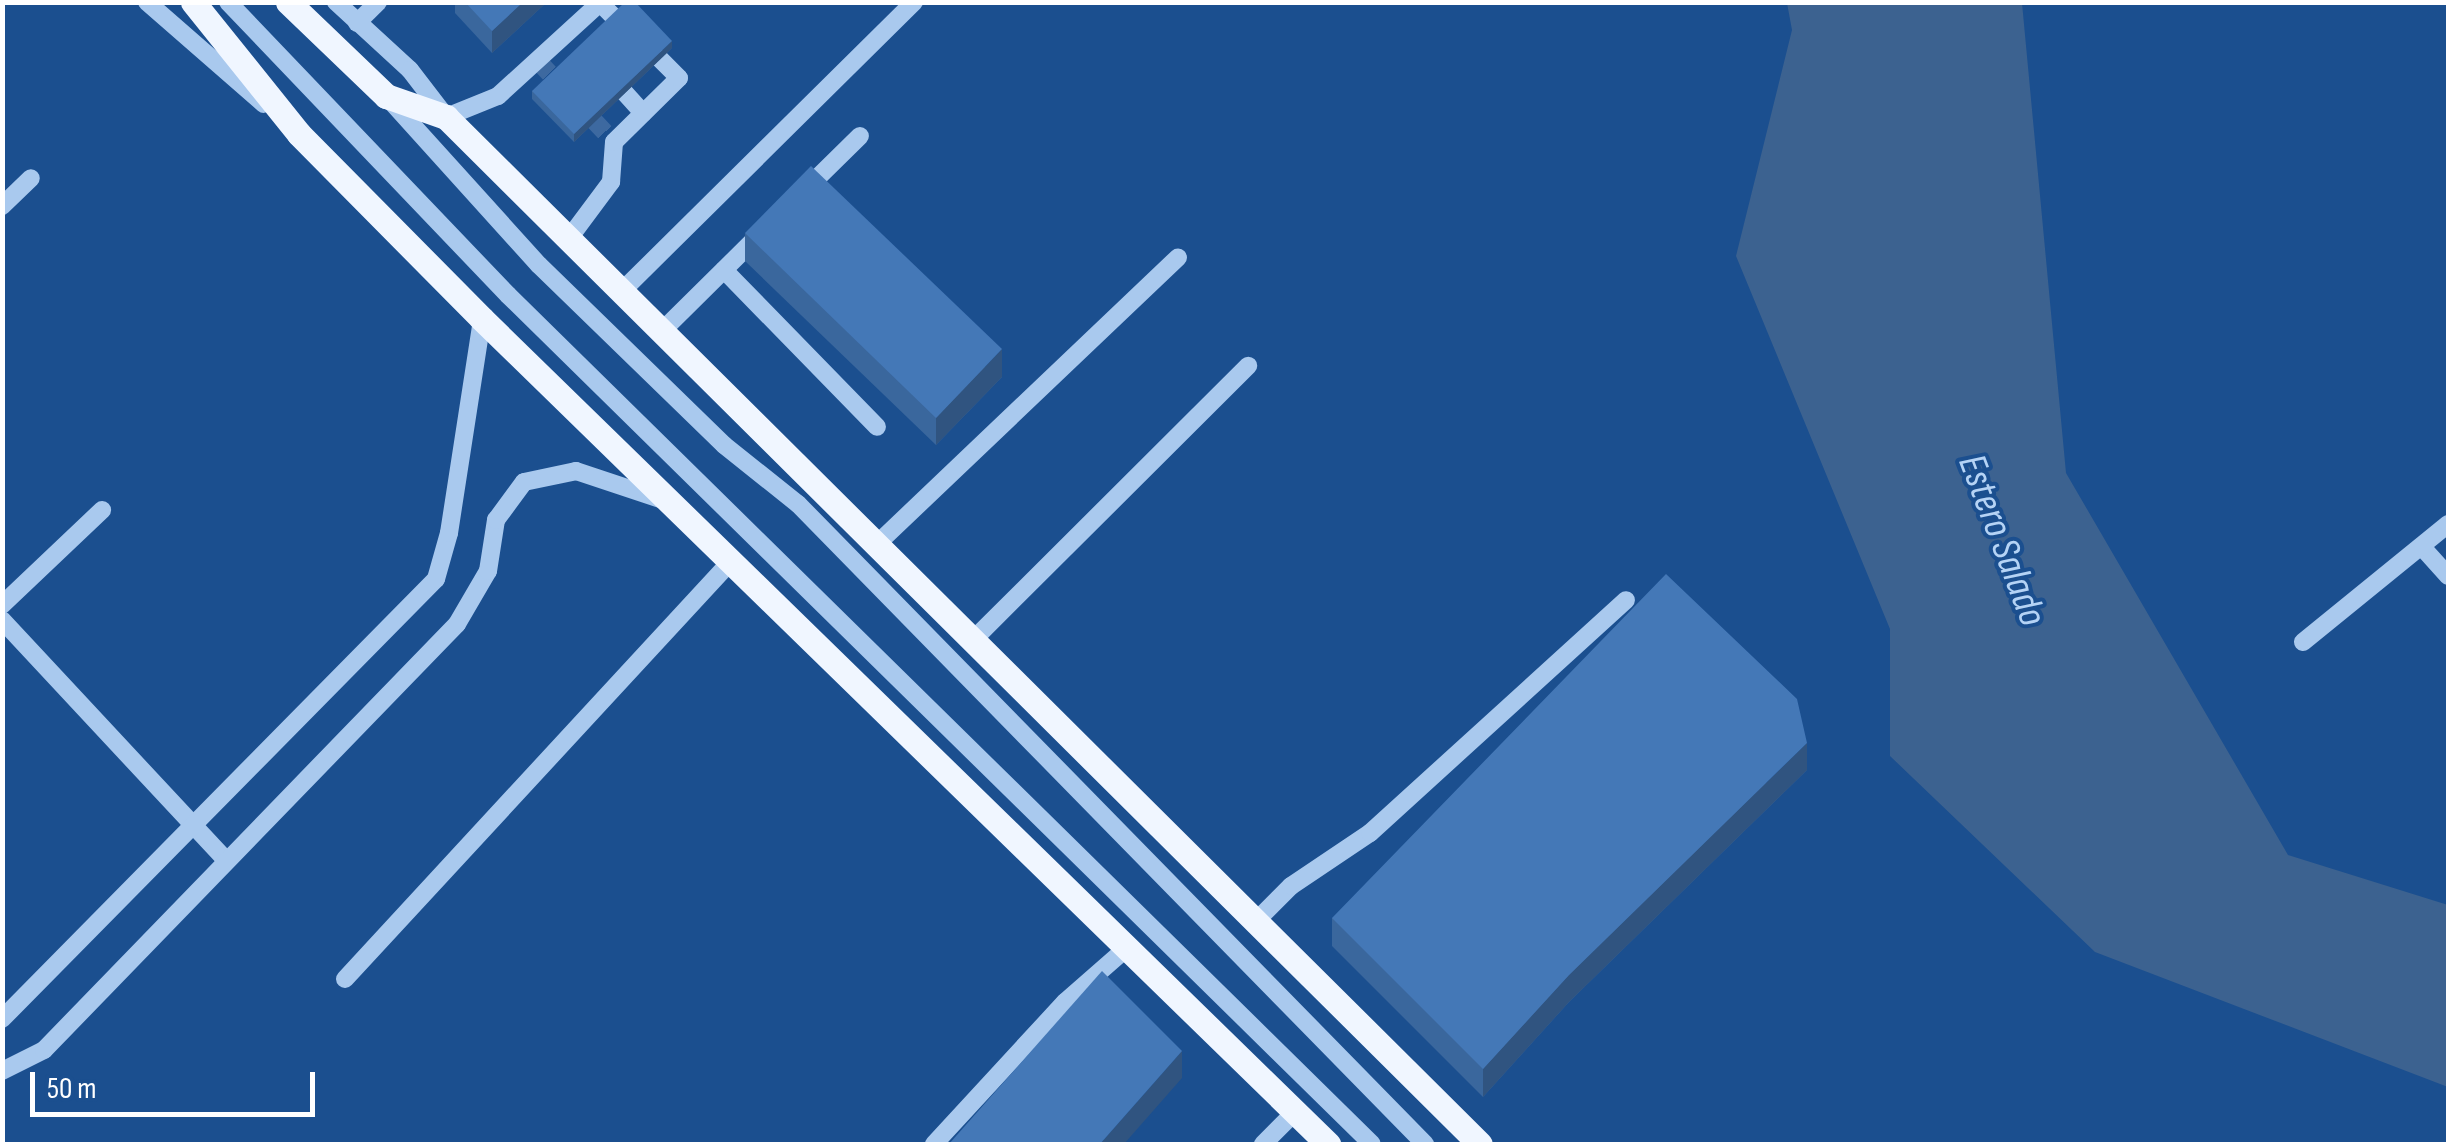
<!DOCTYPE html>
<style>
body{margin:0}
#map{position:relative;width:2451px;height:1147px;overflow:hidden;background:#1b4f8f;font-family:"Sofia Sans Condensed",sans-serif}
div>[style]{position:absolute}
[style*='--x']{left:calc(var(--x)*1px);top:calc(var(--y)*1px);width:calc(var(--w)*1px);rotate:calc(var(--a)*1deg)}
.water>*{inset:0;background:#3c6290}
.minor-tunnel>*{height:18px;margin-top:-9px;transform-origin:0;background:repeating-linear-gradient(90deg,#3d69a0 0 18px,transparent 0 27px)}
.minor>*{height:18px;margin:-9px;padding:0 9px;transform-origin:9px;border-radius:9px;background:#a9c9ee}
.major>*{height:25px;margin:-12.5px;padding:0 12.5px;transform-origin:12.5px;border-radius:12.5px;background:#f0f6ff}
.wall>*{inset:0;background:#3a679d}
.shaded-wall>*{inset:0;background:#305480}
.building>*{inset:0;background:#4478b7}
span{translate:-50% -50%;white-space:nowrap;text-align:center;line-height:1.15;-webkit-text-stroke:8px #1b4f8f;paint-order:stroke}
.water-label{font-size:40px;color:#b5d3f5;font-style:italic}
.frame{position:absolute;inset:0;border:5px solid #fff;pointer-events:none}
.scale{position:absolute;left:30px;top:1072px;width:285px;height:45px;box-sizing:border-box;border:5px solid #fff;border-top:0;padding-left:12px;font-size:30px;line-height:35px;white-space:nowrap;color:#fff;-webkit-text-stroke:8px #1b4f8f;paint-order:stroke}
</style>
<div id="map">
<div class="water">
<i style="clip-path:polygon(1787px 3px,2022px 3px,2066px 473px,2288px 855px,2448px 905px,2448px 1087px,2095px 952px,1890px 756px,1890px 629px,1736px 256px,1792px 30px)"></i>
</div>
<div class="minor-tunnel">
<i style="--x:537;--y:60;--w:112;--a:46.8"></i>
</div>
<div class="minor">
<i style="--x:147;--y:2;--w:155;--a:41.1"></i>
<i style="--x:228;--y:2;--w:405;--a:46.3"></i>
<i style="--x:508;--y:295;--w:1211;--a:44.5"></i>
<i style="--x:336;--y:2;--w:100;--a:42.6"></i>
<i style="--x:410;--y:70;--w:59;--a:52.5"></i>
<i style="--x:446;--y:117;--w:56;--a:-22"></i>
<i style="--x:498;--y:96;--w:138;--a:-42.4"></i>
<i style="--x:600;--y:3;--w:23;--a:45"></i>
<i style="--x:357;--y:23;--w:30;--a:-45"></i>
<i style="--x:625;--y:93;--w:27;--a:48"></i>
<i style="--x:388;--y:98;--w:225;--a:47.9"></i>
<i style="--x:539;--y:265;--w:258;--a:44.2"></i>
<i style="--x:724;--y:445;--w:95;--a:38.6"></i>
<i style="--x:798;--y:504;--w:896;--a:45.59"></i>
<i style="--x:805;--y:190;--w:77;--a:-44.5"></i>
<i style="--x:2;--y:206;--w:40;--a:-44"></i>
<i style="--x:570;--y:237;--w:69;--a:-53.3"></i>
<i style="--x:611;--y:182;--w:40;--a:-85.7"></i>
<i style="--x:614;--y:142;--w:91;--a:-44.6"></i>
<i style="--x:679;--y:78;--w:27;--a:-135"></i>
<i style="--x:724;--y:270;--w:219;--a:45.7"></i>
<i style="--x:622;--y:291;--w:411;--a:-44.7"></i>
<i style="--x:662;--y:331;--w:139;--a:-44.7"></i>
<i style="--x:876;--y:545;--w:417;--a:-43.6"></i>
<i style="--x:2422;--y:547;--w:39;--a:48"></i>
<i style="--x:2;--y:605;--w:138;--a:-43.5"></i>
<i style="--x:2;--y:620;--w:325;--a:47"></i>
<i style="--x:972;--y:641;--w:390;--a:-44.9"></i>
<i style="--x:2303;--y:642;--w:187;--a:-39.1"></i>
<i style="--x:1255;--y:922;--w:51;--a:-45"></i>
<i style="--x:1291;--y:886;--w:95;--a:-33.9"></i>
<i style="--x:1370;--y:833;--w:346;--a:-42.3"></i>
<i style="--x:345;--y:979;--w:570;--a:-47.27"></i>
<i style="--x:2;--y:1019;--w:618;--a:-45.39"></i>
<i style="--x:436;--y:579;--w:48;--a:-74.2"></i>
<i style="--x:449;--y:533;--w:217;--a:-81.2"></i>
<i style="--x:2;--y:1071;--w:47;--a:-26.6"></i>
<i style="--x:44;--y:1050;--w:593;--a:-45.89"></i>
<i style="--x:457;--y:624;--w:61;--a:-59.7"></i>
<i style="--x:488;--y:571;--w:52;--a:-81.1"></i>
<i style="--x:496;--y:520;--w:47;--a:-53.6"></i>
<i style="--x:524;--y:482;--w:53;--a:-11.9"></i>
<i style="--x:576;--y:471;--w:95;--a:18.4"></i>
<i style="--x:934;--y:1144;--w:193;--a:-47.3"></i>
<i style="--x:1065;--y:1002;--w:85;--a:-41.2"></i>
<i style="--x:1263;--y:1144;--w:45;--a:-45"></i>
</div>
<div class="major">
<i style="--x:193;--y:2;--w:169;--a:51.2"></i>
<i style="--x:299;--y:134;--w:260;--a:45.3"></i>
<i style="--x:482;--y:319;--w:1182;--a:44.28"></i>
<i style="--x:288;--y:2;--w:136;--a:43.8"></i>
<i style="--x:386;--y:96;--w:64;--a:19.3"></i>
<i style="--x:446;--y:117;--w:1457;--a:44.81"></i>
</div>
<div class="wall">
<i style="clip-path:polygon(455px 2px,547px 2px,492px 53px,455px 13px)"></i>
<i style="clip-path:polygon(672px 48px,574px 142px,532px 99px,532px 91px)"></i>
<i style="clip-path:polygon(745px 233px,1002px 377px,936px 445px,745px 261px)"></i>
<i style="clip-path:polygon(1807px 770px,1569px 1002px,1483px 1097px,1332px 946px,1332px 918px)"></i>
</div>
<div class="shaded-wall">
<i style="clip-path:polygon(523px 2px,547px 2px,492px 53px,492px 31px)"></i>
<i style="clip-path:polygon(672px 41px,672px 48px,574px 142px,574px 134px)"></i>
<i style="clip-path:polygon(1002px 349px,1002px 377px,936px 445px,936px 418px)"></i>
<i style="clip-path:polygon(1807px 743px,1807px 770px,1569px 1002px,1483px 1097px,1483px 1069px,1569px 975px)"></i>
<i style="clip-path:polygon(1182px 1051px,1182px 1078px,1124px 1144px,1100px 1144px)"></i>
</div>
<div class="building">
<i style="clip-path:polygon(465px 2px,523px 2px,492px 31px)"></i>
<i style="clip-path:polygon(625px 2px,635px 2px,672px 41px,574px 134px,532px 91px)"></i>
<i style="clip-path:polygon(811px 166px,1002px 349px,936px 418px,745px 233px)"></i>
<i style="clip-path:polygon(1666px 574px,1797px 699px,1807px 743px,1569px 975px,1483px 1069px,1332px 918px)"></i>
<i style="clip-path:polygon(1102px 971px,1182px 1051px,1100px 1144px,949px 1144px)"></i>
</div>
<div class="water-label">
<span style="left:2002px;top:540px;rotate:69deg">Estero Salado</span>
</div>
<div class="frame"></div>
<div class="scale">50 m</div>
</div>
